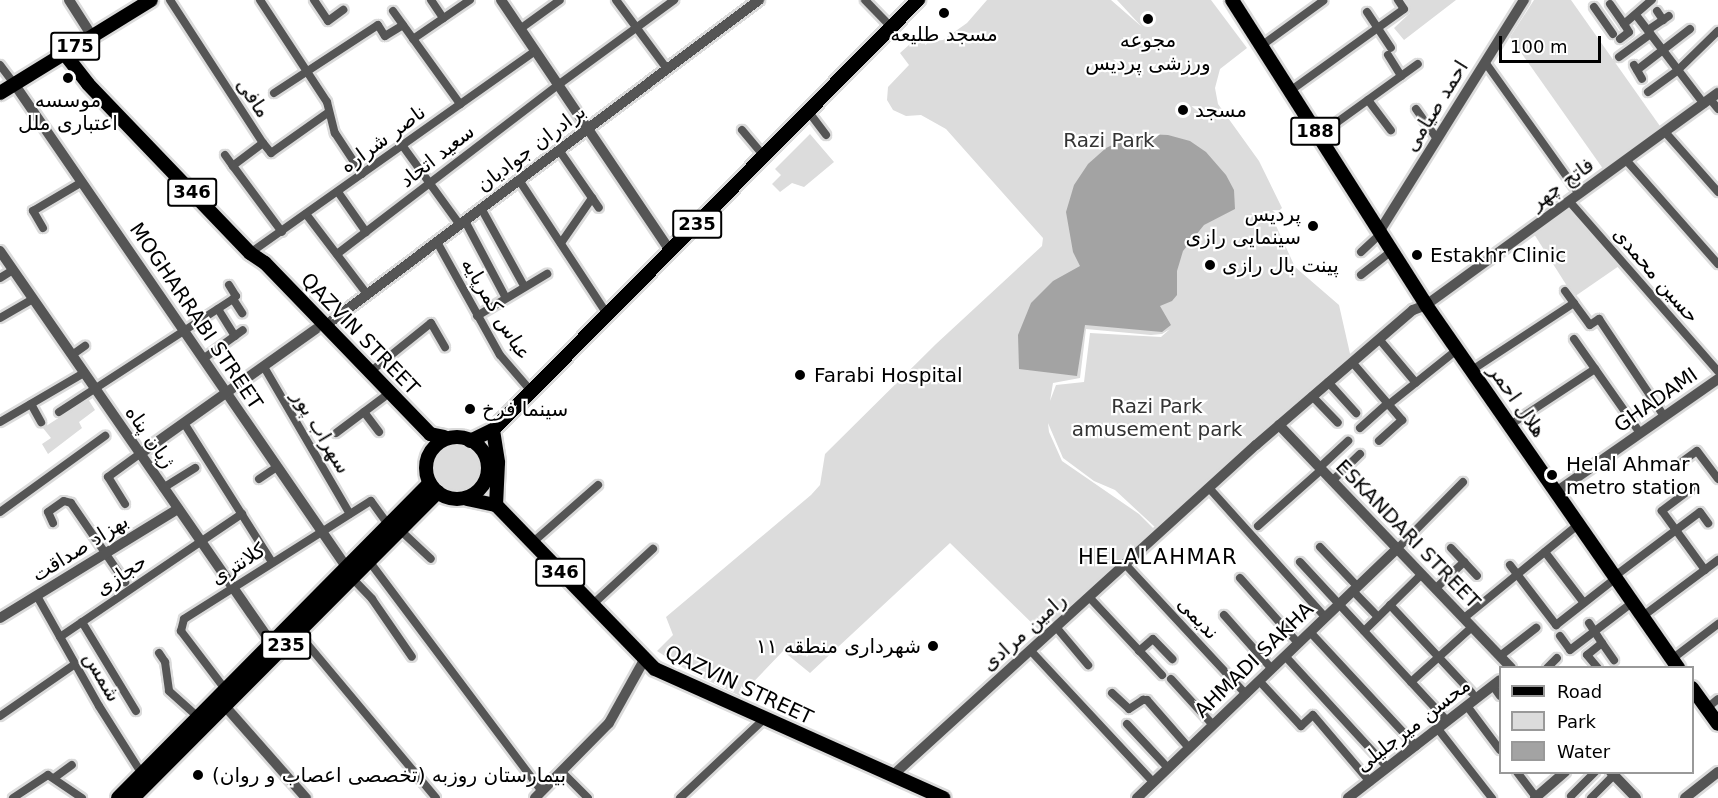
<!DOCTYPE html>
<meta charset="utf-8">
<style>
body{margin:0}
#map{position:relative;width:1718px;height:798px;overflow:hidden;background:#fff;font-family:"DejaVu Sans","Noto Sans Arabic",sans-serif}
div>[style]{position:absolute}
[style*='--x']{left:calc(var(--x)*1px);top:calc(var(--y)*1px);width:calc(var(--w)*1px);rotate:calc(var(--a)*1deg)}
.green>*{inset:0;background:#dcdcdc}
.round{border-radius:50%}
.water>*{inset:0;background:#a3a3a3}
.roads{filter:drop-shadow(2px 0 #dbdbdb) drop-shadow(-2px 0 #dbdbdb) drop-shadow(0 2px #dbdbdb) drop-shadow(0 -2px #dbdbdb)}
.minor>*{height:8px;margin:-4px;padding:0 4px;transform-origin:4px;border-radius:4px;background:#555}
.tertiary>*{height:10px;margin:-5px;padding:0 5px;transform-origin:5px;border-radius:5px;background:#555}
.primary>*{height:14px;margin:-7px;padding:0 7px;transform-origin:7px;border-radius:7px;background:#000}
.primary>.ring{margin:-7px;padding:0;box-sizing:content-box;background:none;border:14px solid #000;border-radius:50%}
.dots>*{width:16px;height:16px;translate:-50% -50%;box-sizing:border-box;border:3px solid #fff;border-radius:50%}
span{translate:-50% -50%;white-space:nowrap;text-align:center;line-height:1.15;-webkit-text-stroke:4.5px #fff;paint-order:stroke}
.shield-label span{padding:2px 4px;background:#fff;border:2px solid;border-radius:4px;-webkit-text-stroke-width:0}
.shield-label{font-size:18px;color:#000;font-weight:700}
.poi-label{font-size:20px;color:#000}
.left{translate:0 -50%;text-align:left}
.right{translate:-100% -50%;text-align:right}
.street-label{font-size:20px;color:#000}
.park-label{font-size:20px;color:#333}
.neighbourhood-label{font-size:21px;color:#000;letter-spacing:1.5px}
.legend{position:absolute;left:1499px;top:666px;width:195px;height:108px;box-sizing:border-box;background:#fff;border:2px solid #999;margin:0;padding:8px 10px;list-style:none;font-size:18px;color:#000}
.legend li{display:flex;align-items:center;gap:12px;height:30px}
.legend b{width:30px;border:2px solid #999}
.scale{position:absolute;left:1499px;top:36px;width:102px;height:27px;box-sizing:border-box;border:3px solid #000;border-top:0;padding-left:8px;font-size:18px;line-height:21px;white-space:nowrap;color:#000;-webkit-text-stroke:4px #fff;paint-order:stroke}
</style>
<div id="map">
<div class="green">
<i style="clip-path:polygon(evenodd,987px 0,1111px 0,1142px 27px,1117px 0,1211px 0,1247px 48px,1220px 69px,1215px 88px,1218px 104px,1259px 161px,1282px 208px,1272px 217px,1295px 267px,1339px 305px,1351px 358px,1249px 444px,1156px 528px,1115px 490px,1094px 481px,1063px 458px,1048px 423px,1049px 432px,1062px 461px,1139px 514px,1155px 530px,1042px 633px,950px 543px,810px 673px,783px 651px,740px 696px,690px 672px,657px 651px,673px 635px,666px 617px,811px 495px,820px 485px,825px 454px,936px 344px,1042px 246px,1043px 238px,946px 129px,921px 115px,906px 116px,893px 110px,887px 100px,888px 87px,909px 65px,900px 53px,919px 36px,931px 41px,943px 40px,967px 23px,987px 0,1086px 329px,1151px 335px,1162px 334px,1170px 329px,1161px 337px,1090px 333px,1084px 382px,1056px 385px,1050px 401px,1053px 383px,1080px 378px,1086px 329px)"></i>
<i style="clip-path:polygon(1403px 0,1456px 0,1404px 40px,1394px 28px,1410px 13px)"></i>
<i style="clip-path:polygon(1534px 0,1571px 0,1662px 129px,1606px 173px,1510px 37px)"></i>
<i style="clip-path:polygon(810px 134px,834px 162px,804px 187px,792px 183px,780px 192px,772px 184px,781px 175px,775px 169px)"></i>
<i style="clip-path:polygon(1571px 208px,1619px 266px,1574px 297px,1534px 234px)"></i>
<i style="clip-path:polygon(88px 399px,95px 410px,79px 422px,82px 428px,48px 454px,42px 444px,51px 438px,43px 428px)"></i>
<i class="round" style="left:431px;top:443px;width:50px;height:50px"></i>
</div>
<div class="water">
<i style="clip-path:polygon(1145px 134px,1168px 135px,1190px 141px,1206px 152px,1226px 175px,1234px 190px,1235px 209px,1204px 225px,1183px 251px,1177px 271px,1177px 295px,1172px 301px,1160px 306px,1171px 325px,1162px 332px,1085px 325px,1077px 376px,1019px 369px,1018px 335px,1031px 303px,1053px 281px,1080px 266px,1073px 252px,1066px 212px,1074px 185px,1088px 164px,1106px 148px,1127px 138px)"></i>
</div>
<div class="roads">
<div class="minor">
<i style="--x:170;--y:0;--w:171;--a:57"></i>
<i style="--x:263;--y:143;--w:38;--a:143"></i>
<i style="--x:233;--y:166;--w:82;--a:53.4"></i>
<i style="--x:260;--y:0;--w:122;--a:56.7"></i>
<i style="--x:327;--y:102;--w:32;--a:76"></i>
<i style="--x:335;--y:133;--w:49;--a:56.6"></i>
<i style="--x:314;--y:0;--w:25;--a:56"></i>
<i style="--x:328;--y:21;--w:19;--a:-36"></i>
<i style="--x:431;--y:0;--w:22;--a:56"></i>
<i style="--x:616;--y:0;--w:86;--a:53.5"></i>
<i style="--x:865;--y:0;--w:37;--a:46"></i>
<i style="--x:1610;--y:4;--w:24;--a:55"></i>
<i style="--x:1624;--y:24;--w:37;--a:-41"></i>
<i style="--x:1594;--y:7;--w:33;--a:55"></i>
<i style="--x:393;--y:11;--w:115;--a:54.2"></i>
<i style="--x:1657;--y:11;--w:11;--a:56"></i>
<i style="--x:1367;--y:12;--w:43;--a:56.3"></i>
<i style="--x:1636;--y:15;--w:112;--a:52.6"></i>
<i style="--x:520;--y:29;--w:49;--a:-35.9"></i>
<i style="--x:1648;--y:30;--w:25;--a:-34"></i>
<i style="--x:413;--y:39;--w:69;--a:-34.4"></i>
<i style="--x:1620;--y:39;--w:11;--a:-38"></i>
<i style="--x:1629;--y:32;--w:9;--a:-122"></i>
<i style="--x:1261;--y:46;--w:77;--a:-36"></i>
<i style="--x:1388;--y:55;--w:25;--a:58"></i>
<i style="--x:1619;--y:57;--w:39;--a:-36"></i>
<i style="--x:1485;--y:62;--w:162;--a:54.5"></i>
<i style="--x:0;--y:65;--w:25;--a:53"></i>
<i style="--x:1634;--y:65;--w:16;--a:60"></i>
<i style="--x:1637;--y:70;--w:67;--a:-37.7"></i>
<i style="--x:1290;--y:91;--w:140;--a:-35.7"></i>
<i style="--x:1404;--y:9;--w:11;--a:-124"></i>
<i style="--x:1648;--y:92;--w:37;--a:-36"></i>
<i style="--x:1678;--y:70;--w:56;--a:-44.3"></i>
<i style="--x:274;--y:93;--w:124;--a:-33.2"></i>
<i style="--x:378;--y:25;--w:13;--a:58"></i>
<i style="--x:385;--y:36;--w:21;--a:-31"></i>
<i style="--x:1710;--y:99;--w:13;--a:51"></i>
<i style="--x:1368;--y:100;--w:38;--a:53"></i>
<i style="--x:1416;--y:109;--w:37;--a:55"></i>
<i style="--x:808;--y:111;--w:30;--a:53"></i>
<i style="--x:742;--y:130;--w:34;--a:50"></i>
<i style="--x:1665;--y:132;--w:80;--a:48.5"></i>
<i style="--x:1318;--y:136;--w:123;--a:-35.8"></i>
<i style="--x:263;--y:143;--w:13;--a:51"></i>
<i style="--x:271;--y:153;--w:71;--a:-35.3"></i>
<i style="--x:402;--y:145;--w:99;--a:54.1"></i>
<i style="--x:559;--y:150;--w:70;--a:55.4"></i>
<i style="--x:225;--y:155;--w:14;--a:54"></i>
<i style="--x:1626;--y:160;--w:139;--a:48.5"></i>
<i style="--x:519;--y:180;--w:160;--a:56.7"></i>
<i style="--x:338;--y:192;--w:49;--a:55"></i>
<i style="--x:1569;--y:201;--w:226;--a:48.8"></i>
<i style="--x:481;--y:208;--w:89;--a:61.1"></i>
<i style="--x:306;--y:214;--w:101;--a:52.7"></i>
<i style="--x:465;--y:221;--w:87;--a:62"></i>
<i style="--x:43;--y:228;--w:20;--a:-120"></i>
<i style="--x:33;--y:211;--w:57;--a:-30.6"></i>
<i style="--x:437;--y:242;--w:129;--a:60.9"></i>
<i style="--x:500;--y:355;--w:48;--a:49.3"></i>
<i style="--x:561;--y:243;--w:55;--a:-55.4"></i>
<i style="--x:1361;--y:252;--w:21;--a:-43"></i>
<i style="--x:250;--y:253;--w:349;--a:-35.3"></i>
<i style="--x:337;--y:254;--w:278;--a:-37.4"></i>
<i style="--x:558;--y:85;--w:144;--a:-36.2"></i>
<i style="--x:1361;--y:275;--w:33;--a:-38"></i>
<i style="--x:0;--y:278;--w:15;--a:-32"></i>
<i style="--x:229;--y:285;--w:13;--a:58"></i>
<i style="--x:236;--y:296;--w:4;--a:135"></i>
<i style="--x:1565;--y:291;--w:42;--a:53.7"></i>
<i style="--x:1590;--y:325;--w:11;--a:-34"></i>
<i style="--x:1599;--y:319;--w:117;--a:56.2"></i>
<i style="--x:218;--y:309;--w:32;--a:58"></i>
<i style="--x:477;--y:316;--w:82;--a:-31"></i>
<i style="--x:0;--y:318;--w:38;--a:-30"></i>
<i style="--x:1379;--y:339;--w:57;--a:49.9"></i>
<i style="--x:1574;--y:339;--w:115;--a:54.9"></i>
<i style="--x:72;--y:355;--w:16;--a:-35"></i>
<i style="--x:203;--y:359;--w:49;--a:-35.9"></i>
<i style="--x:1352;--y:362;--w:77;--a:49.2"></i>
<i style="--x:1402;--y:420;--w:31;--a:138"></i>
<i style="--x:264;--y:367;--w:170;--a:59.7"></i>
<i style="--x:1472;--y:370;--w:122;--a:-33.3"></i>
<i style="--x:370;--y:372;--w:78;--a:-38.8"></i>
<i style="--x:431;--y:323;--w:28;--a:60"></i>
<i style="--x:1328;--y:382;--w:42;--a:47.9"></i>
<i style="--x:1312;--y:396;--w:37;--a:46"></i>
<i style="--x:31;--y:404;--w:21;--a:61"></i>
<i style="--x:1388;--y:405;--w:83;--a:-38.7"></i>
<i style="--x:59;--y:412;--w:207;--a:-33"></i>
<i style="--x:233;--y:299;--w:17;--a:57"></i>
<i style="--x:364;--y:412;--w:25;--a:53"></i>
<i style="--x:0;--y:422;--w:97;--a:-30.3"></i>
<i style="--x:184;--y:423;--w:165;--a:57.7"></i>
<i style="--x:1510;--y:425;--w:102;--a:-33.4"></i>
<i style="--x:1360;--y:428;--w:36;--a:-42"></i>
<i style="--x:336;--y:433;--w:60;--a:-36.9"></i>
<i style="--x:1683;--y:461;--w:17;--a:-36"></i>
<i style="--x:1697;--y:451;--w:35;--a:53"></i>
<i style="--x:1319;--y:468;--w:40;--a:-43"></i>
<i style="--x:259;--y:479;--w:22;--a:-34"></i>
<i style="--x:1332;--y:481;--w:39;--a:-44"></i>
<i style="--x:163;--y:488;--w:38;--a:-32"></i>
<i style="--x:1209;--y:488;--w:173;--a:48"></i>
<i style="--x:1692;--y:488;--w:38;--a:143"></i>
<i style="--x:1662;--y:511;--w:73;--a:53.9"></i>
<i style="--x:125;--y:504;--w:32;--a:-122"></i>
<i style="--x:108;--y:477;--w:39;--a:-36"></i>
<i style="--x:0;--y:512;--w:130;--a:-35.9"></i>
<i style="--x:53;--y:523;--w:12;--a:-114"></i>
<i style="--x:48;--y:512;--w:19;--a:-35"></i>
<i style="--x:64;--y:501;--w:7;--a:16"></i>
<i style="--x:71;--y:503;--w:96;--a:55.6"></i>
<i style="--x:1258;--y:526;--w:84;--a:-41.6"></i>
<i style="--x:400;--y:530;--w:42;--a:43.1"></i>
<i style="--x:532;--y:543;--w:88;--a:-41.3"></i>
<i style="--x:1320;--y:547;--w:54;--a:46.5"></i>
<i style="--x:1451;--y:548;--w:38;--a:47"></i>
<i style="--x:1397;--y:549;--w:94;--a:-45.4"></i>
<i style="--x:1545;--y:552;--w:64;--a:52.6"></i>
<i style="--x:369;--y:561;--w:288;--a:53.1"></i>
<i style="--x:1300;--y:562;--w:217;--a:47.2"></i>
<i style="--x:1125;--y:564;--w:178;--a:47.1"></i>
<i style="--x:1510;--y:565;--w:76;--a:52.5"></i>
<i style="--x:1556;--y:625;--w:76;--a:-38.1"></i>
<i style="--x:1615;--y:576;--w:106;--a:-37"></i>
<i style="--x:1700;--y:512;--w:14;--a:54"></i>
<i style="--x:352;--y:578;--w:29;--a:46"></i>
<i style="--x:372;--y:599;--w:70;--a:55.4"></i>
<i style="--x:1240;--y:578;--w:87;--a:48.3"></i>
<i style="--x:1435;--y:589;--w:40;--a:-43"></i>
<i style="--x:1353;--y:591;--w:36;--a:46"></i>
<i style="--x:37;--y:596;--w:126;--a:60.6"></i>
<i style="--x:99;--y:706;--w:80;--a:57.7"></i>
<i style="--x:1089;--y:597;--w:107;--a:46.9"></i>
<i style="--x:592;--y:605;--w:83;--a:-42.6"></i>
<i style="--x:1390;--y:605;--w:120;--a:47"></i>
<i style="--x:1224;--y:615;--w:72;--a:48.4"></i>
<i style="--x:1643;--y:616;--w:94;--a:-36.7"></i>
<i style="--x:1464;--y:618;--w:149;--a:-39.3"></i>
<i style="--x:82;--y:622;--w:104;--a:58.8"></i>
<i style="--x:1589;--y:623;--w:24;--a:57"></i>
<i style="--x:1602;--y:643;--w:19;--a:141"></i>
<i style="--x:1587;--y:655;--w:17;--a:50"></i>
<i style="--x:1056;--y:627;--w:50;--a:49.9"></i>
<i style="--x:1364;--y:631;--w:81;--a:-44.5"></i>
<i style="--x:1310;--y:632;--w:156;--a:47.1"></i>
<i style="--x:298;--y:633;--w:215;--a:50.1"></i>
<i style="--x:1560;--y:636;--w:17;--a:54"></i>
<i style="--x:1570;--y:650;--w:79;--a:-37.3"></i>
<i style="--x:60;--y:637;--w:220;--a:-34.1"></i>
<i style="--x:1602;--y:643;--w:21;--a:55"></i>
<i style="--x:1030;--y:650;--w:180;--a:47"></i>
<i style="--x:1139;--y:651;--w:18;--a:-41"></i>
<i style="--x:1153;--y:639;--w:28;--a:46"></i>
<i style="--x:159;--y:653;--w:11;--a:56"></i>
<i style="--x:165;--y:662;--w:29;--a:82"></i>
<i style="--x:169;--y:691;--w:39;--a:42"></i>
<i style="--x:1285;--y:656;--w:152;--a:47.4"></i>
<i style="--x:1500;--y:656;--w:46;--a:-37.9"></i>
<i style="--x:1672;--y:659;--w:58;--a:-37.3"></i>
<i style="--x:1547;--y:668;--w:14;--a:-45"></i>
<i style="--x:1171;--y:679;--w:62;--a:47.6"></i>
<i style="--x:1411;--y:682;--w:82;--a:-42"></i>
<i style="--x:1263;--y:685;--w:56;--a:47.2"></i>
<i style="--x:1301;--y:726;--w:16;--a:-43"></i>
<i style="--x:1313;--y:715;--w:88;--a:49.6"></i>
<i style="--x:1493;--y:686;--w:12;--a:55"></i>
<i style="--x:225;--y:689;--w:73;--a:-127.2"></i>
<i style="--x:181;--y:631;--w:12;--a:-76"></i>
<i style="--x:184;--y:619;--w:221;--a:-32.3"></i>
<i style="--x:371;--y:501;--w:31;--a:54"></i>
<i style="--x:1112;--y:693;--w:23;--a:43"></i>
<i style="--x:1129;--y:709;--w:17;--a:-33"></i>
<i style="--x:1143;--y:700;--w:4;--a:0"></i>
<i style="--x:1147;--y:700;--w:64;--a:48.8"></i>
<i style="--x:1467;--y:706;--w:55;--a:53.1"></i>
<i style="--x:1707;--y:708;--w:14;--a:-39"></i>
<i style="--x:0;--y:716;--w:91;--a:-34.7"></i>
<i style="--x:1127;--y:724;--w:60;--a:47"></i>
<i style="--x:1438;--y:729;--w:88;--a:52"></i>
<i style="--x:561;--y:771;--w:38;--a:45"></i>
<i style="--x:1517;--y:772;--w:31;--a:53"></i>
<i style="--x:54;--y:778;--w:22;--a:-36"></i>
<i style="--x:1571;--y:796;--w:34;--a:-45"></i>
<i style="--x:13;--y:798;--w:42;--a:-33.3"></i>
<i style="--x:48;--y:775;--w:41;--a:34.1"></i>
<i style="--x:680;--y:798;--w:115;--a:-43.2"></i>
<i style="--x:1591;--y:798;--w:33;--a:-45"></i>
</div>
<div class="tertiary">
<i style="--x:69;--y:0;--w:43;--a:57.4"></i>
<i style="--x:501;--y:0;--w:303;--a:56"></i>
<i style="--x:15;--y:85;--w:586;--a:55.5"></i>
<i style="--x:1379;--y:232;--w:274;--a:-58"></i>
<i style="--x:0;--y:251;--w:477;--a:55.3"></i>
<i style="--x:325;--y:326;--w:543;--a:-36.91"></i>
<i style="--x:1279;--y:425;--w:336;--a:46.3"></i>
<i style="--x:140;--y:454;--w:216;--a:-35.4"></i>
<i style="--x:1556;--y:492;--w:198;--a:-34.9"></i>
<i style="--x:0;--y:618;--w:209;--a:-31.5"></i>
<i style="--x:224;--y:705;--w:124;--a:48.6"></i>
<i style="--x:1611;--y:772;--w:36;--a:46"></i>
<i style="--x:892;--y:776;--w:492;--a:-42.3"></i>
<i style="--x:1256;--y:445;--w:207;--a:-40.7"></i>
<i style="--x:1413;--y:310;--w:14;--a:-21"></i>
<i style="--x:1426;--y:305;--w:361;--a:-36"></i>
<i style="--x:535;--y:798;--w:105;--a:-45.4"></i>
<i style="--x:609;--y:723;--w:72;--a:-60.9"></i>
<i style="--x:1137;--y:798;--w:360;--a:-43.8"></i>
<i style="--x:1348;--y:798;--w:192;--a:-37.8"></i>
<i style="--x:1535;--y:798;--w:40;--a:-41"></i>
<i style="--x:1685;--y:798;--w:42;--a:-38.2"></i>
</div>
<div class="primary">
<i style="--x:1232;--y:0;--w:361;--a:57.5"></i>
<i style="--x:1426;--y:305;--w:442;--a:55.2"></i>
<i style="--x:64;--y:53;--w:39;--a:52"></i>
<i style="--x:88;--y:84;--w:234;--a:46.2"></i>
<i style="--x:250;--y:253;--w:18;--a:34"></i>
<i style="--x:265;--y:263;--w:238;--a:46"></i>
<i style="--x:430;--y:434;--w:14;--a:12"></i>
<i style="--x:0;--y:93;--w:177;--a:-31.6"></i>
<i style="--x:493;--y:430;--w:33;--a:81"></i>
<i style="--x:498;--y:463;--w:42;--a:92.7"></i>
<i class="ring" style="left:426px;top:437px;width:48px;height:48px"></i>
<i style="--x:470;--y:441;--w:25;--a:-26"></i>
<i style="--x:493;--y:430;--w:605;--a:-45.34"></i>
<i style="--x:467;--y:499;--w:30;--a:12"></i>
<i style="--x:496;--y:505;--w:228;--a:45.9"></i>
<i style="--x:655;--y:669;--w:316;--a:24.1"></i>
<i style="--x:1692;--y:688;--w:44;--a:54.2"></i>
<i style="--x:118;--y:798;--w:443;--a:-45.3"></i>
<i style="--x:133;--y:798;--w:432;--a:-45.1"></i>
</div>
</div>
<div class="dots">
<i style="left:944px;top:13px;background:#000"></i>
<i style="left:1148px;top:19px;background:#000"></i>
<i style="left:68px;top:78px;background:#000"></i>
<i style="left:1183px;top:110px;background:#000"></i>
<i style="left:1313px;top:226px;background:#000"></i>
<i style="left:1417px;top:255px;background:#000"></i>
<i style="left:1210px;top:265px;background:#000"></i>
<i style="left:800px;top:375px;background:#000"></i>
<i style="left:470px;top:409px;background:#000"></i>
<i style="left:1552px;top:475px;background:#000"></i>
<i style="left:933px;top:646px;background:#000"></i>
<i style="left:198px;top:775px;background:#000"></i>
</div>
<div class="shield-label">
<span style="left:75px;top:46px">175</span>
<span style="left:1315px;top:131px">188</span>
<span style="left:192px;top:192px">346</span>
<span style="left:697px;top:224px">235</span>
<span style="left:560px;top:572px">346</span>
<span style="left:286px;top:645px">235</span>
</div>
<div class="poi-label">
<span style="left:944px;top:34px">مسجد طلیعه</span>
<span style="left:1148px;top:52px">مجوعه<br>ورزشی پردیس</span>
<span style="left:68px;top:112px">موسسه<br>اعتباری ملل</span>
<span class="left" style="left:1195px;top:110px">مسجد</span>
<span class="right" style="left:1301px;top:226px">پردیس<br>سینمایی رازی</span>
<span class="left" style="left:1430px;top:255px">Estakhr Clinic</span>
<span class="left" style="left:1222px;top:265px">پینت بال رازی</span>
<span class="left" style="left:814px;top:375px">Farabi Hospital</span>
<span class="left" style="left:482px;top:409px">سینما فرخ</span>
<span class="left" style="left:1566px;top:476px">Helal Ahmar<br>metro station</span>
<span class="right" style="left:921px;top:646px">شهرداری منطقه ۱۱</span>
<span class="left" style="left:212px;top:775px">بیمارستان روزبه (تخصصی اعصاب و روان)</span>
</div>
<div class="street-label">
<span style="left:253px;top:98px;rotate:56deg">مافی</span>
<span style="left:1436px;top:106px;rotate:-58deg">احمد صیامی</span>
<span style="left:383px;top:139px;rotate:-36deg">ناصر شراره</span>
<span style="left:531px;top:148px;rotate:-37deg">برادران جوادیان</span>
<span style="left:437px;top:156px;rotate:-38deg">سعید اتحاد</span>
<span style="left:1562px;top:184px;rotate:-36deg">فاتح چهر</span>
<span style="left:1656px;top:275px;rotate:49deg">حسین محمدی</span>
<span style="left:496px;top:309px;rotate:59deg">عباس کمرپایه</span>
<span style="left:196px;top:316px;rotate:56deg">MOGHARRABI STREET</span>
<span style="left:360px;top:334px;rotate:46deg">QAZVIN STREET</span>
<span style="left:1656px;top:400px;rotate:-35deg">GHADAMI</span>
<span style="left:1517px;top:401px;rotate:55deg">هلال احمر</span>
<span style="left:321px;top:432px;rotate:59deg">سهراب پور</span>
<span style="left:150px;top:437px;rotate:55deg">ژیان پناه</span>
<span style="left:1408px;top:534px;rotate:46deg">ESKANDARI STREET</span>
<span style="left:80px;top:548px;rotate:-32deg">بهزاد صداقت</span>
<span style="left:238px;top:564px;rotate:-32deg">کلانتری</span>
<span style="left:121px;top:575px;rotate:-34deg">حجازی</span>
<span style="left:1198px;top:618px;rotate:47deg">ندیمی</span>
<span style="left:1024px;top:632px;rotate:-42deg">رامین مرادی</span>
<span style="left:1254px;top:660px;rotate:-44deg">AHMADI SAKHA</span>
<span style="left:102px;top:677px;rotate:60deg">شمس</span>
<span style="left:739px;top:685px;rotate:25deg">QAZVIN STREET</span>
<span style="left:1413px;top:725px;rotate:-38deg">محسن میرجلیلی</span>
</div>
<div class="park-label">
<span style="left:1109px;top:140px">Razi Park</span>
<span style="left:1157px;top:418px">Razi Park<br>amusement park</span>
</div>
<div class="neighbourhood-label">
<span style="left:1158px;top:557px">HELALAHMAR</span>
</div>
<ul class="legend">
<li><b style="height:8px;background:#000"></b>Road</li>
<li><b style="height:16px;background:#dcdcdc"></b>Park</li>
<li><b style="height:16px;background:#a3a3a3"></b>Water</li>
</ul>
<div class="scale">100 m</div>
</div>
